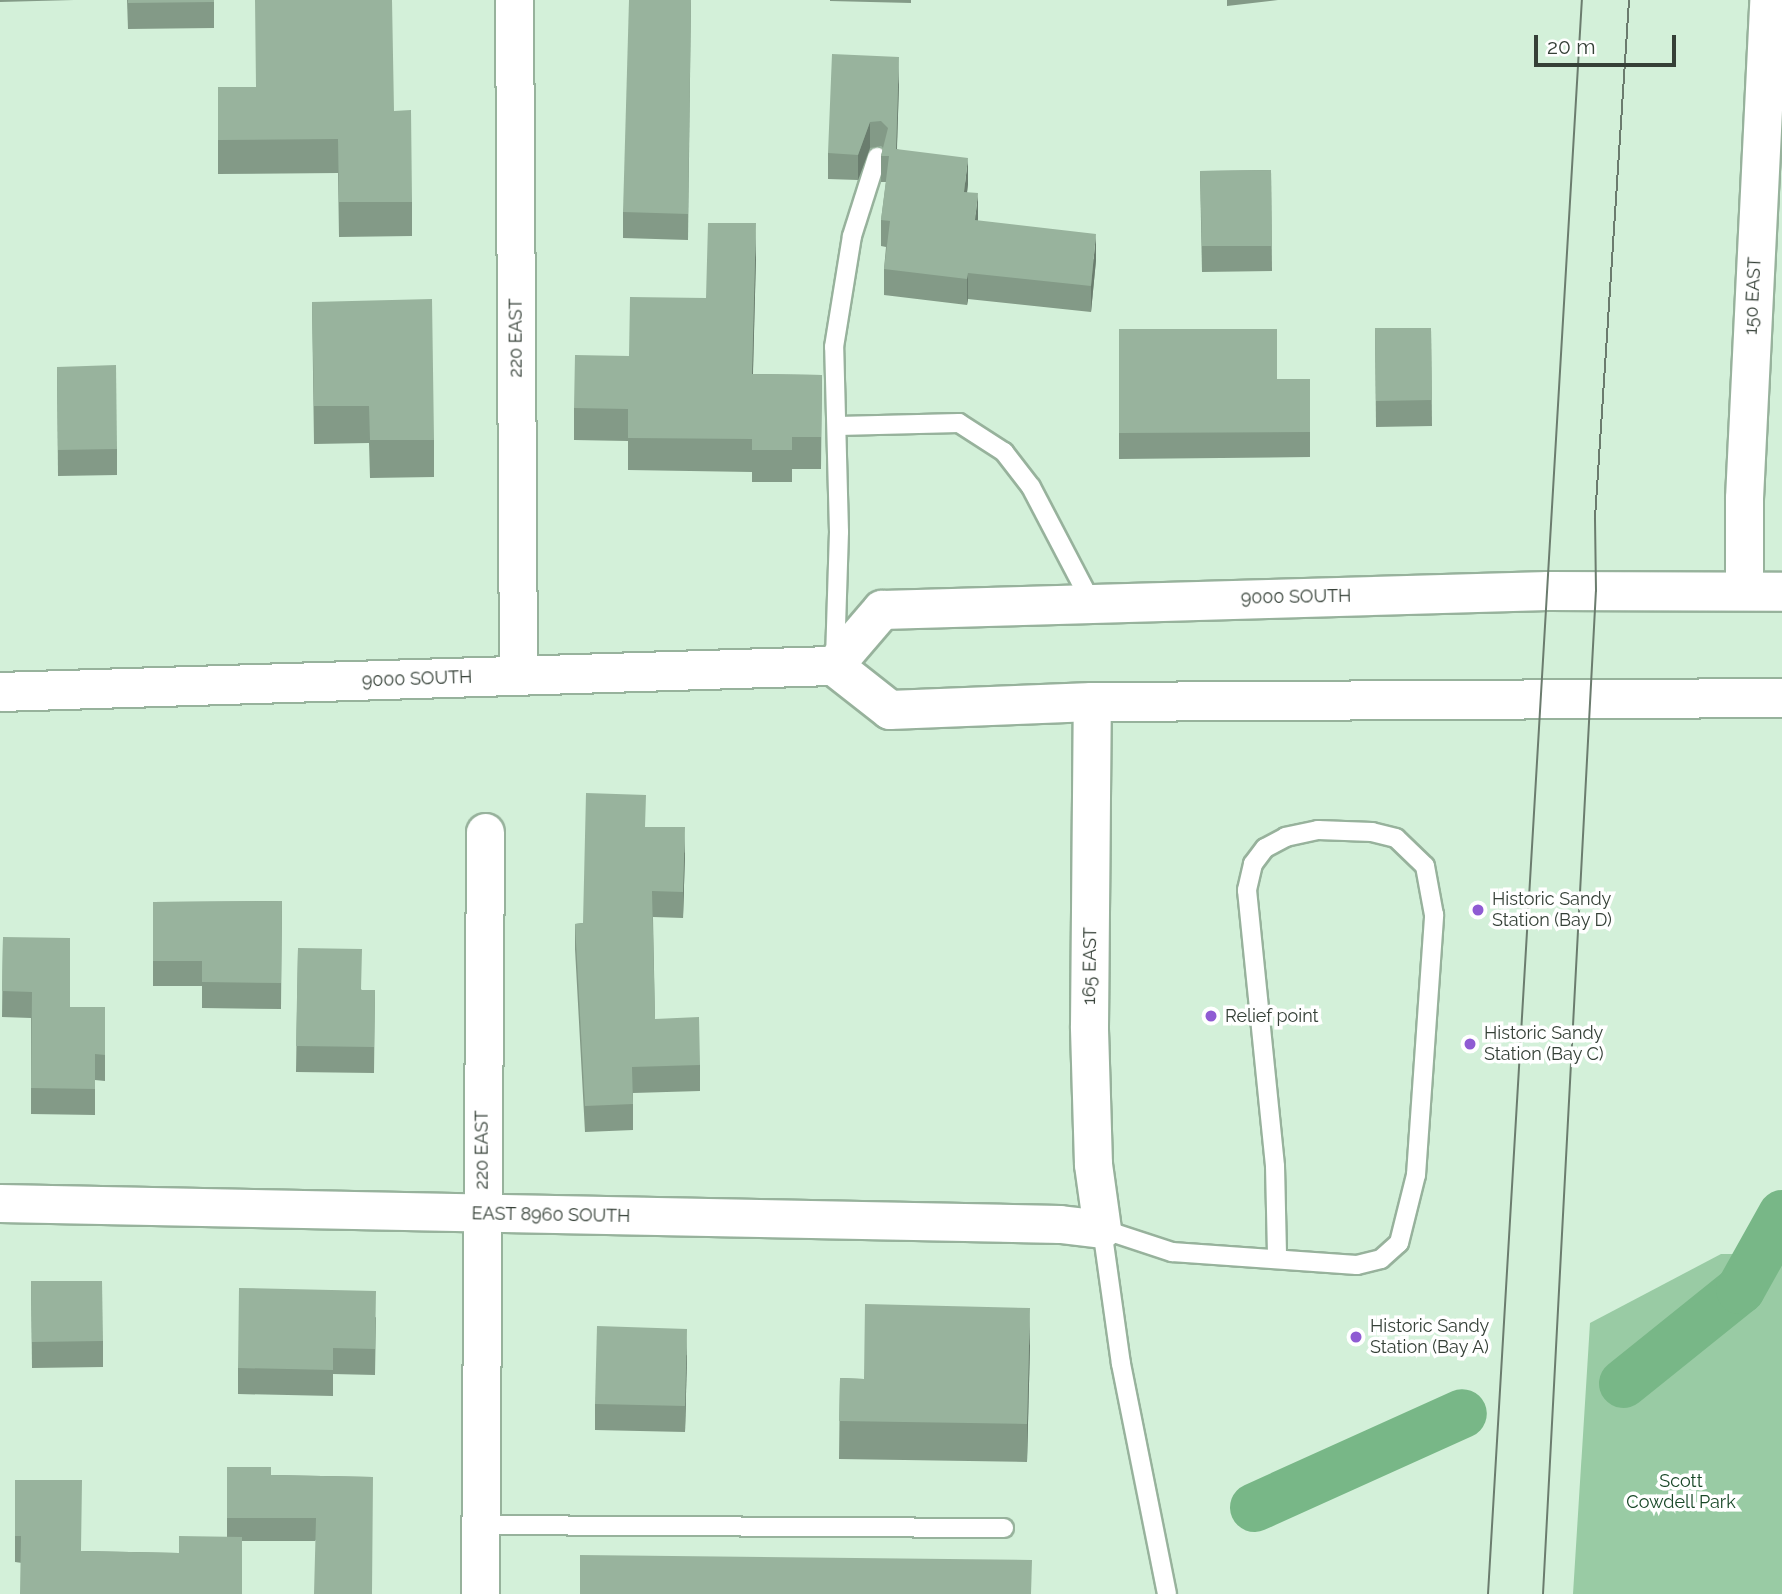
<!DOCTYPE html>
<style>
body{margin:0}
#map{position:relative;width:1782px;height:1594px;overflow:hidden;background:#d3f0d9;font-family:Raleway,sans-serif}
div>[style]{position:absolute}
[style*='--x']{left:calc(var(--x)*1px);top:calc(var(--y)*1px);width:calc(var(--w)*1px);rotate:calc(var(--a)*1deg)}
.green>*{inset:0;background:#99cba4}
.canal>*{height:49px;margin:-24.5px;padding:0 24.5px;transform-origin:24.5px;border-radius:24.5px;background:#78b787}
.roads{filter:drop-shadow(2px 0 #97b29c) drop-shadow(-2px 0 #97b29c) drop-shadow(0 2px #97b29c) drop-shadow(0 -2px #97b29c)}
.service>*{height:18px;margin:-9px;padding:0 9px;transform-origin:9px;border-radius:9px;background:#fff}
.minor>*{height:37px;margin:-18.5px;padding:0 18.5px;transform-origin:18.5px;border-radius:18.5px;background:#fff}
.primary>*{height:38px;margin:-19px;padding:0 19px;transform-origin:19px;border-radius:19px;background:#fff}
.tram>*{height:2px;margin:-1px;padding:0 1px;transform-origin:1px;border-radius:1px;background:#6b7c6e}
.wall>*{inset:0;background:#839a87}
.shaded-wall>*{inset:0;background:#6a7d6e}
.building>*{inset:0;background:#98b39d}
.dots>*{width:19px;height:19px;translate:-50% -50%;box-sizing:border-box;border:4px solid #fff;border-radius:50%}
span{translate:-50% -50%;white-space:nowrap;text-align:center;line-height:1.15;-webkit-text-stroke:7px #fff;paint-order:stroke}
.street-label{font-size:18px;color:#354037}
.poi-label{font-size:18px;color:#354037}
.left{translate:0 -50%;text-align:left}
.park-label{font-size:18px;color:#194828}
.scale{position:absolute;left:1534px;top:35px;width:142px;height:32px;box-sizing:border-box;border:4px solid #354037;border-top:0;padding-left:9px;font-size:21px;line-height:24px;white-space:nowrap;color:#354037;-webkit-text-stroke:5px #fff;paint-order:stroke}
</style>
<div id="map">
<div class="green">
<i style="clip-path:polygon(1721px 1254px,1782px 1254px,1782px 1594px,1573px 1594px,1590px 1323px)"></i>
</div>
<div class="canal">
<i style="--x:1623;--y:1383;--w:150;--a:-38.8"></i>
<i style="--x:1740;--y:1289;--w:86;--a:-60.8"></i>
<i style="--x:1254;--y:1507;--w:228;--a:-24.3"></i>
</div>
<div class="roads">
<div class="service">
<i style="--x:838;--y:426;--w:121;--a:-1.4"></i>
<i style="--x:959;--y:423;--w:54;--a:32.8"></i>
<i style="--x:1004;--y:452;--w:44;--a:52.4"></i>
<i style="--x:1031;--y:487;--w:130;--a:62.4"></i>
<i style="--x:835;--y:659;--w:127;--a:-88.2"></i>
<i style="--x:839;--y:532;--w:185;--a:-91.5"></i>
<i style="--x:834;--y:347;--w:112;--a:-80.8"></i>
<i style="--x:852;--y:236;--w:83;--a:-72.4"></i>
<i style="--x:480;--y:1525;--w:524;--a:0.33"></i>
<i style="--x:1167;--y:1594;--w:235;--a:-101.3"></i>
<i style="--x:1121;--y:1364;--w:136;--a:-98"></i>
<i style="--x:1102;--y:1229;--w:74;--a:18.2"></i>
<i style="--x:1172;--y:1252;--w:185;--a:4"></i>
<i style="--x:1357;--y:1265;--w:25;--a:-14"></i>
<i style="--x:1381;--y:1259;--w:24;--a:-42"></i>
<i style="--x:1399;--y:1243;--w:70;--a:-76"></i>
<i style="--x:1416;--y:1175;--w:261;--a:-86"></i>
<i style="--x:1434;--y:915;--w:50;--a:-100.4"></i>
<i style="--x:1425;--y:866;--w:40;--a:-136"></i>
<i style="--x:1396;--y:838;--w:25;--a:-166"></i>
<i style="--x:1372;--y:832;--w:54;--a:-177.9"></i>
<i style="--x:1318;--y:830;--w:33;--a:168"></i>
<i style="--x:1286;--y:837;--w:24;--a:152"></i>
<i style="--x:1265;--y:848;--w:20;--a:127"></i>
<i style="--x:1253;--y:864;--w:27;--a:103"></i>
<i style="--x:1247;--y:890;--w:277;--a:84.2"></i>
<i style="--x:1275;--y:1166;--w:91;--a:88.7"></i>
</div>
<div class="minor">
<i style="--x:514;--y:0;--w:676;--a:89.66"></i>
<i style="--x:1744;--y:591;--w:93;--a:-90"></i>
<i style="--x:1744;--y:498;--w:499;--a:-87.2"></i>
<i style="--x:0;--y:1203;--w:1060;--a:1.13"></i>
<i style="--x:1060;--y:1224;--w:42;--a:6.8"></i>
<i style="--x:1102;--y:1229;--w:66;--a:-97.9"></i>
<i style="--x:1093;--y:1164;--w:138;--a:-91.7"></i>
<i style="--x:1089;--y:1026;--w:324;--a:-89.5"></i>
<i style="--x:480;--y:1594;--w:762;--a:-89.62"></i>
</div>
<div class="primary">
<i style="--x:834;--y:666;--w:74;--a:-49.4"></i>
<i style="--x:882;--y:610;--w:666;--a:-1.63"></i>
<i style="--x:1548;--y:591;--w:234;--a:0.2"></i>
<i style="--x:0;--y:692;--w:834;--a:-1.79"></i>
<i style="--x:834;--y:666;--w:71;--a:38.2"></i>
<i style="--x:890;--y:710;--w:202;--a:-2.3"></i>
<i style="--x:1092;--y:702;--w:690;--a:-0.33"></i>
</div>
</div>
<div class="tram">
<i style="--x:1488;--y:1594;--w:1597;--a:-86.63"></i>
<i style="--x:1543;--y:1594;--w:1004;--a:-86.98"></i>
<i style="--x:1596;--y:591;--w:73;--a:-90.8"></i>
<i style="--x:1595;--y:518;--w:519;--a:-86.24"></i>
</div>
<div class="wall">
<i style="clip-path:polygon(0 0,74px 0,0 2px)"></i>
<i style="clip-path:polygon(127px 0,214px 0,214px 28px,128px 29px)"></i>
<i style="clip-path:polygon(691px 0,688px 240px,623px 238px,623px 212px)"></i>
<i style="clip-path:polygon(830px 0,911px 0,911px 3px,830px 1px)"></i>
<i style="clip-path:polygon(1227px 0,1278px 0,1227px 6px)"></i>
<i style="clip-path:polygon(899px 83px,897px 149px,968px 184px,967px 192px,978px 221px,1096px 260px,1091px 312px,968px 299px,967px 305px,884px 295px,884px 269px,886px 247px,881px 246px,881px 220px,886px 182px,881px 182px,881px 156px,883px 148px,881px 146px,870px 148px,858px 180px,828px 179px,828px 153px)"></i>
<i style="clip-path:polygon(218px 87px,256px 87px,394px 111px,412px 202px,412px 236px,339px 237px,338px 173px,218px 174px)"></i>
<i style="clip-path:polygon(1271px 170px,1272px 271px,1202px 272px,1200px 171px)"></i>
<i style="clip-path:polygon(756px 256px,753px 374px,822px 375px,821px 469px,792px 469px,792px 482px,752px 482px,752px 472px,628px 470px,628px 441px,574px 440px,574px 408px,629px 356px,706px 298px)"></i>
<i style="clip-path:polygon(312px 302px,434px 440px,434px 477px,370px 478px,369px 443px,314px 444px)"></i>
<i style="clip-path:polygon(1375px 328px,1431px 328px,1432px 426px,1376px 427px)"></i>
<i style="clip-path:polygon(1119px 329px,1277px 379px,1310px 379px,1310px 457px,1119px 459px)"></i>
<i style="clip-path:polygon(57px 367px,117px 449px,117px 475px,58px 476px)"></i>
<i style="clip-path:polygon(646px 827px,685px 853px,683px 918px,653px 917px,655px 1019px,700px 1065px,700px 1091px,633px 1093px,633px 1130px,585px 1132px,575px 949px,575px 924px,583px 923px)"></i>
<i style="clip-path:polygon(282px 901px,281px 1009px,202px 1008px,202px 986px,153px 986px,153px 902px)"></i>
<i style="clip-path:polygon(3px 937px,70px 1007px,105px 1007px,105px 1081px,95px 1080px,95px 1115px,31px 1114px,31px 1018px,2px 1017px)"></i>
<i style="clip-path:polygon(298px 948px,362px 990px,375px 990px,374px 1073px,296px 1072px)"></i>
<i style="clip-path:polygon(31px 1281px,103px 1341px,103px 1367px,32px 1368px)"></i>
<i style="clip-path:polygon(376px 1317px,375px 1375px,333px 1374px,333px 1396px,238px 1394px,238px 1368px)"></i>
<i style="clip-path:polygon(1030px 1345px,1027px 1462px,839px 1459px,840px 1378px,864px 1379px)"></i>
<i style="clip-path:polygon(687px 1355px,685px 1432px,595px 1430px,595px 1404px)"></i>
<i style="clip-path:polygon(227px 1467px,271px 1475px,373px 1477px,315px 1541px,242px 1541px,242px 1594px,15px 1562px,15px 1480px,81px 1551px,179px 1553px,227px 1537px)"></i>
</div>
<div class="shaded-wall">
<i style="clip-path:polygon(899px 57px,899px 83px,896px 174px,896px 149px)"></i>
<i style="clip-path:polygon(870px 122px,870px 148px,858px 180px,858px 155px)"></i>
<i style="clip-path:polygon(968px 158px,968px 184px,964px 218px,964px 192px)"></i>
<i style="clip-path:polygon(978px 193px,978px 219px,975px 246px,975px 220px)"></i>
<i style="clip-path:polygon(756px 223px,756px 256px,752px 406px,752px 374px)"></i>
<i style="clip-path:polygon(1096px 234px,1096px 260px,1091px 312px,1091px 286px)"></i>
<i style="clip-path:polygon(968px 273px,968px 299px,967px 305px,967px 279px)"></i>
<i style="clip-path:polygon(685px 827px,685px 853px,683px 918px,683px 892px)"></i>
<i style="clip-path:polygon(1030px 1308px,1030px 1345px,1027px 1462px,1027px 1424px)"></i>
<i style="clip-path:polygon(687px 1329px,687px 1355px,685px 1432px,685px 1406px)"></i>
</div>
<div class="building">
<i style="clip-path:polygon(128px 0,214px 0,214px 2px,128px 3px)"></i>
<i style="clip-path:polygon(255px 0,392px 0,394px 111px,411px 110px,412px 202px,339px 202px,338px 139px,218px 140px,218px 87px,256px 87px)"></i>
<i style="clip-path:polygon(629px 0,691px 0,688px 214px,623px 212px)"></i>
<i style="clip-path:polygon(832px 54px,899px 57px,896px 149px,968px 158px,964px 192px,978px 193px,975px 220px,1096px 234px,1091px 286px,968px 273px,967px 279px,884px 269px,890px 221px,881px 220px,889px 156px,881px 156px,888px 128px,881px 121px,870px 122px,858px 155px,828px 153px)"></i>
<i style="clip-path:polygon(1271px 170px,1272px 246px,1202px 246px,1200px 171px)"></i>
<i style="clip-path:polygon(708px 223px,756px 223px,752px 374px,822px 375px,821px 437px,792px 437px,792px 450px,752px 450px,752px 439px,628px 438px,628px 409px,574px 408px,575px 355px,629px 356px,630px 297px,706px 298px)"></i>
<i style="clip-path:polygon(432px 299px,434px 440px,370px 440px,369px 406px,314px 406px,312px 302px)"></i>
<i style="clip-path:polygon(1375px 328px,1431px 328px,1432px 400px,1376px 401px)"></i>
<i style="clip-path:polygon(1119px 329px,1277px 329px,1277px 379px,1310px 379px,1310px 432px,1119px 433px)"></i>
<i style="clip-path:polygon(116px 365px,117px 449px,58px 450px,57px 367px)"></i>
<i style="clip-path:polygon(586px 793px,646px 795px,645px 827px,685px 827px,683px 892px,652px 891px,655px 1019px,699px 1017px,700px 1065px,632px 1067px,633px 1104px,585px 1106px,575px 924px,583px 923px)"></i>
<i style="clip-path:polygon(282px 901px,281px 983px,202px 982px,202px 961px,153px 961px,153px 902px)"></i>
<i style="clip-path:polygon(3px 937px,70px 938px,70px 1007px,105px 1007px,105px 1055px,95px 1054px,95px 1089px,31px 1088px,32px 992px,2px 991px)"></i>
<i style="clip-path:polygon(298px 948px,362px 949px,361px 990px,375px 990px,374px 1047px,296px 1046px)"></i>
<i style="clip-path:polygon(31px 1281px,102px 1281px,103px 1341px,32px 1342px)"></i>
<i style="clip-path:polygon(239px 1288px,376px 1291px,375px 1349px,333px 1348px,333px 1370px,238px 1368px)"></i>
<i style="clip-path:polygon(865px 1304px,1030px 1308px,1027px 1424px,839px 1421px,840px 1378px,864px 1379px)"></i>
<i style="clip-path:polygon(597px 1326px,687px 1329px,685px 1406px,595px 1404px)"></i>
<i style="clip-path:polygon(227px 1467px,271px 1467px,271px 1475px,373px 1477px,372px 1594px,314px 1594px,316px 1518px,227px 1518px)"></i>
<i style="clip-path:polygon(15px 1480px,82px 1480px,81px 1551px,179px 1553px,179px 1536px,242px 1537px,242px 1594px,20px 1594px,21px 1536px,15px 1536px)"></i>
<i style="clip-path:polygon(580px 1555px,1032px 1560px,1031px 1594px,580px 1594px)"></i>
</div>
<div class="dots">
<i style="left:1478px;top:910px;background:#8f5bd3"></i>
<i style="left:1211px;top:1016px;background:#8f5bd3"></i>
<i style="left:1470px;top:1044px;background:#8f5bd3"></i>
<i style="left:1356px;top:1337px;background:#8f5bd3"></i>
</div>
<div class="street-label">
<span style="left:1753px;top:296px;rotate:-87deg">150 EAST</span>
<span style="left:516px;top:338px;rotate:-90deg">220 EAST</span>
<span style="left:1296px;top:597px;rotate:-1deg">9000 SOUTH</span>
<span style="left:417px;top:679px;rotate:-2deg">9000 SOUTH</span>
<span style="left:1090px;top:966px;rotate:-89deg">165 EAST</span>
<span style="left:482px;top:1150px;rotate:-90deg">220 EAST</span>
<span style="left:551px;top:1215px;rotate:1deg">EAST 8960 SOUTH</span>
</div>
<div class="poi-label">
<span class="left" style="left:1492px;top:910px">Historic Sandy<br>Station (Bay D)</span>
<span class="left" style="left:1225px;top:1016px">Relief point</span>
<span class="left" style="left:1484px;top:1044px">Historic Sandy<br>Station (Bay C)</span>
<span class="left" style="left:1370px;top:1337px">Historic Sandy<br>Station (Bay A)</span>
</div>
<div class="park-label">
<span style="left:1681px;top:1492px">Scott<br>Cowdell Park</span>
</div>
<div class="scale">20 m</div>
</div>
